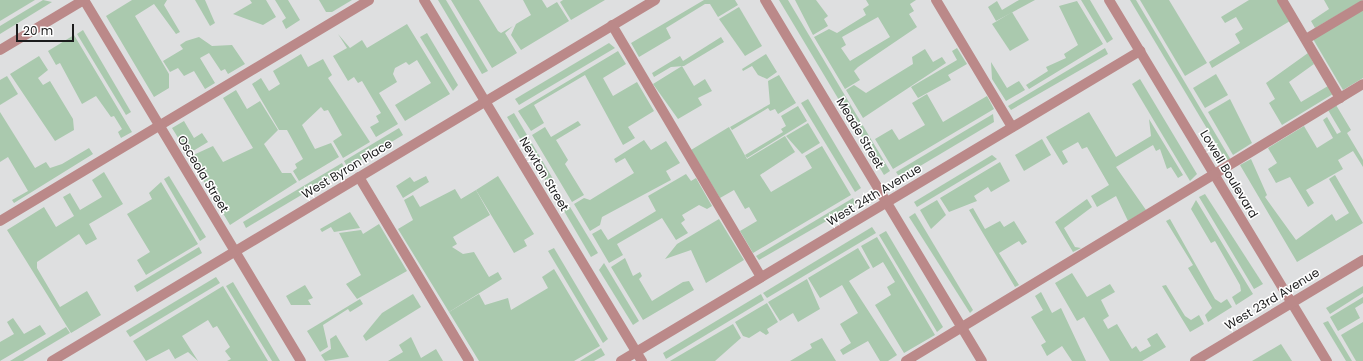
<!DOCTYPE html>
<style>
body{margin:0}
#map{position:relative;width:1363px;height:361px;overflow:hidden;background:#dedfe0;font-family:Poppins,sans-serif}
div>[style]{position:absolute}
[style*='--x']{left:calc(var(--x)*1px);top:calc(var(--y)*1px);width:calc(var(--w)*1px);rotate:calc(var(--a)*1deg)}
.green>*{inset:0;background:#aac9ae}
.minor>*{height:10px;margin:-5px;padding:0 5px;transform-origin:5px;border-radius:5px;background:#bb8989}
span{translate:-50% -50%;white-space:nowrap;text-align:center;line-height:1.15;-webkit-text-stroke:3px #fff;paint-order:stroke}
.street-label{font-size:12px;color:#1b1b1c}
.scale{position:absolute;left:16px;top:24px;width:58px;height:18px;box-sizing:border-box;border:2px solid #1b1b1c;border-top:0;padding-left:5px;font-size:12px;line-height:14px;white-space:nowrap;color:#1b1b1c;-webkit-text-stroke:3px #fff;paint-order:stroke}
</style>
<div id="map">
<div class="green">
<i style="clip-path:polygon(0 0,35px 0,0 21px)"></i>
<i style="clip-path:polygon(43px 0,52px 2px,0 34px,0 26px)"></i>
<i style="clip-path:polygon(132px 0,167px 0,164px 5px,180px 32px,176px 34px,154px 4px,135px 16px,169px 74px,169px 88px,154px 97px,106px 16px)"></i>
<i style="clip-path:polygon(195px 0,205px 0,215px 23px,210px 26px)"></i>
<i style="clip-path:polygon(250px 0,266px 0,276px 17px,263px 25px,233px 14px,252px 3px)"></i>
<i style="clip-path:polygon(275px 0,288px 0,300px 20px,286px 29px,282px 21px,286px 18px)"></i>
<i style="clip-path:polygon(319px 0,352px 0,332px 12px,326px 12px)"></i>
<i style="clip-path:polygon(438px 0,446px 0,488px 71px,482px 74px)"></i>
<i style="clip-path:polygon(451px 0,479px 0,498px 31px,501px 33px,513px 26px,505px 33px,517px 53px,492px 68px)"></i>
<i style="clip-path:polygon(523px 0,542px 0,547px 8px,557px 2px,569px 21px,521px 50px,511px 35px,516px 24px,531px 15px)"></i>
<i style="clip-path:polygon(563px 0,605px 0,571px 20px,560px 2px)"></i>
<i style="clip-path:polygon(704px 0,735px 0,738px 5px,718px 17px,710px 4px,705px 4px,666px 28px,671px 38px,639px 57px,631px 43px)"></i>
<i style="clip-path:polygon(779px 0,788px 0,890px 171px,884px 175px)"></i>
<i style="clip-path:polygon(795px 0,816px 0,828px 16px,824px 19px,828px 26px,813px 35px)"></i>
<i style="clip-path:polygon(evenodd,866px 0,916px 0,910px 4px,914px 11px,909px 14px,917px 27px,858px 67px,854px 71px,860px 80px,845px 89px,814px 37px,829px 29px,837px 33px,866px 15px,863px 9px,869px 5px,866px 0,878px 17px,890px 37px,850px 61px,841px 48px,846px 45px,842px 37px,878px 17px)"></i>
<i style="clip-path:polygon(1019px 0,1035px 0,996px 21px,988px 7px,997px 1px,1002px 10px)"></i>
<i style="clip-path:polygon(1081px 0,1090px 0,1113px 39px,1107px 43px)"></i>
<i style="clip-path:polygon(1130px 0,1136px 0,1231px 160px,1227px 162px)"></i>
<i style="clip-path:polygon(1140px 0,1169px 0,1207px 63px,1185px 76px)"></i>
<i style="clip-path:polygon(1249px 0,1277px 0,1290px 21px,1212px 68px,1209px 62px,1240px 43px,1235px 34px,1243px 29px,1236px 17px,1225px 23px,1221px 17px)"></i>
<i style="clip-path:polygon(1324px 0,1363px 0,1315px 28px,1311px 21px,1329px 9px)"></i>
<i style="clip-path:polygon(1077px 1px,1103px 44px,1029px 89px,1026px 85px,1048px 71px,1046px 67px,1066px 58px,1064px 54px,1078px 45px,1059px 6px)"></i>
<i style="clip-path:polygon(739px 7px,762px 46px,745px 56px,719px 19px)"></i>
<i style="clip-path:polygon(1363px 9px,1363px 78px,1343px 90px,1313px 39px)"></i>
<i style="clip-path:polygon(1012px 12px,1029px 40px,1010px 51px,992px 24px)"></i>
<i style="clip-path:polygon(407px 24px,450px 94px,405px 121px,395px 105px,431px 83px,417px 60px,409px 65px,406px 62px,395px 68px,393px 74px,397px 82px,379px 93px,398px 124px,376px 137px,370px 127px,379px 122px,376px 116px,381px 113px,362px 81px,358px 83px,354px 77px,348px 81px,333px 56px,347px 48px,338px 34px,350px 48px,362px 40px,367px 48px)"></i>
<i style="clip-path:polygon(83px 30px,131px 112px,126px 115px,77px 34px)"></i>
<i style="clip-path:polygon(427px 33px,458px 85px,453px 91px,420px 37px)"></i>
<i style="clip-path:polygon(74px 35px,132px 132px,121px 138px,118px 132px,122px 129px,114px 116px,111px 117px,96px 96px,82px 104px,60px 63px,56px 65px,48px 51px)"></i>
<i style="clip-path:polygon(199px 37px,212px 46px,232px 45px,245px 64px,228px 74px,225px 69px,221px 71px,209px 53px,200px 58px,215px 83px,205px 89px,194px 71px,184px 76px,178px 68px,170px 72px,163px 61px,183px 49px,180px 45px,186px 41px)"></i>
<i style="clip-path:polygon(721px 37px,724px 42px,684px 66px,671px 67px,654px 77px,652px 73px,680px 56px,683px 61px)"></i>
<i style="clip-path:polygon(609px 43px,615px 48px,519px 105px,515px 99px)"></i>
<i style="clip-path:polygon(957px 48px,967px 64px,948px 75px,951px 80px,918px 98px,911px 87px,957px 60px,952px 51px)"></i>
<i style="clip-path:polygon(1105px 48px,1108px 54px,1011px 110px,1008px 106px)"></i>
<i style="clip-path:polygon(925px 49px,933px 62px,942px 57px,946px 63px,863px 118px,846px 90px,854px 85px,866px 93px,913px 64px,912px 57px)"></i>
<i style="clip-path:polygon(618px 51px,626px 64px,603px 78px,613px 96px,637px 82px,654px 111px,628px 127px,635px 138px,623px 145px,585px 75px,534px 105px,544px 123px,531px 131px,518px 111px)"></i>
<i style="clip-path:polygon(1308px 53px,1314px 64px,1289px 82px,1301px 102px,1328px 86px,1333px 94px,1282px 125px,1269px 103px,1275px 99px,1266px 83px)"></i>
<i style="clip-path:polygon(301px 54px,308px 67px,323px 59px,332px 75px,328px 78px,370px 142px,343px 158px,333px 141px,342px 135px,328px 110px,324px 111px,321px 107px,302px 125px,315px 149px,331px 143px,339px 157px,299px 181px,293px 171px,297px 168px,295px 164px,303px 159px,287px 130px,279px 130px,252px 84px,261px 78px,269px 91px,280px 84px,273px 71px)"></i>
<i style="clip-path:polygon(766px 54px,777px 72px,767px 79px,758px 75px,752px 66px,743px 71px,742px 69px)"></i>
<i style="clip-path:polygon(39px 56px,48px 70px,38px 78px,43px 85px,50px 81px,73px 119px,74px 130px,55px 141px,10px 74px)"></i>
<i style="clip-path:polygon(991px 62px,1007px 88px,1019px 81px,1025px 90px,1006px 101px,992px 79px)"></i>
<i style="clip-path:polygon(682px 66px,694px 86px,705px 79px,712px 91px,698px 98px,702px 105px,678px 119px,653px 84px)"></i>
<i style="clip-path:polygon(1216px 74px,1228px 95px,1205px 108px,1193px 88px)"></i>
<i style="clip-path:polygon(779px 75px,796px 103px,778px 114px,775px 109px,770px 111px,768px 108px,732px 130px,730px 127px,770px 104px,768px 81px)"></i>
<i style="clip-path:polygon(7px 76px,18px 94px,0 105px,0 80px)"></i>
<i style="clip-path:polygon(1140px 79px,1197px 174px,1190px 181px,1132px 84px)"></i>
<i style="clip-path:polygon(236px 90px,247px 109px,260px 101px,278px 130px,264px 144px,282px 173px,291px 173px,297px 182px,230px 225px,189px 157px,213px 146px,223px 162px,253px 148px,223px 98px)"></i>
<i style="clip-path:polygon(927px 94px,943px 122px,987px 96px,994px 109px,893px 169px,875px 139px,892px 129px,899px 140px,925px 125px,912px 103px)"></i>
<i style="clip-path:polygon(808px 99px,861px 188px,855px 192px,801px 103px)"></i>
<i style="clip-path:polygon(1230px 99px,1252px 143px,1233px 155px,1208px 112px)"></i>
<i style="clip-path:polygon(1336px 105px,1351px 130px,1347px 133px,1363px 160px,1363px 167px,1353px 151px,1338px 160px,1343px 169px,1306px 190px,1314px 203px,1308px 207px,1290px 177px,1276px 183px,1268px 169px,1277px 163px,1268px 148px,1304px 126px,1317px 148px,1333px 138px,1323px 120px,1327px 117px,1337px 134px,1341px 132px,1328px 110px)"></i>
<i style="clip-path:polygon(798px 106px,807px 121px,747px 158px,745px 155px,783px 132px,781px 129px,786px 126px,781px 116px)"></i>
<i style="clip-path:polygon(0 112px,35px 168px,46px 162px,50px 168px,62px 164px,89px 148px,93px 154px,14px 203px,12px 200px,28px 191px,8px 157px,0 162px)"></i>
<i style="clip-path:polygon(1089px 112px,1116px 157px,1151px 136px,1149px 119px,1183px 175px,1178px 178px,1171px 167px,1167px 169px,1160px 149px,1156px 151px,1153px 145px,1116px 167px,1146px 210px,1128px 221px,1116px 196px,1097px 207px,1091px 196px,1109px 185px,1087px 147px,1082px 149px,1078px 142px,1062px 151px,1068px 162px,1063px 165px,1046px 137px)"></i>
<i style="clip-path:polygon(514px 113px,556px 184px,550px 188px,507px 117px)"></i>
<i style="clip-path:polygon(993px 114px,994px 122px,900px 178px,896px 172px)"></i>
<i style="clip-path:polygon(184px 121px,194px 138px,202px 133px,208px 142px,188px 154px,172px 128px)"></i>
<i style="clip-path:polygon(578px 121px,581px 125px,556px 140px,568px 160px,565px 164px,584px 195px,572px 202px,532px 135px,545px 127px,551px 137px)"></i>
<i style="clip-path:polygon(808px 123px,820px 143px,802px 154px,786px 136px)"></i>
<i style="clip-path:polygon(729px 127px,747px 159px,785px 136px,795px 152px,760px 175px,771px 192px,812px 168px,805px 156px,822px 146px,851px 195px,753px 253px,740px 231px,757px 221px,749px 207px,745px 209px,734px 190px,720px 198px,691px 150px)"></i>
<i style="clip-path:polygon(399px 128px,403px 135px,348px 168px,344px 161px)"></i>
<i style="clip-path:polygon(1042px 139px,1051px 155px,1024px 171px,1015px 155px)"></i>
<i style="clip-path:polygon(644px 140px,651px 150px,666px 141px,680px 163px,666px 171px,671px 180px,602px 217px,600px 225px,590px 231px,574px 204px,584px 198px,590px 200px,634px 173px,625px 158px,616px 163px,614px 159px)"></i>
<i style="clip-path:polygon(992px 155px,997px 159px,917px 207px,914px 202px)"></i>
<i style="clip-path:polygon(1251px 159px,1267px 195px,1265px 197px,1296px 240px,1332px 214px,1336px 221px,1349px 213px,1329px 179px,1335px 175px,1363px 223px,1297px 262px,1240px 165px)"></i>
<i style="clip-path:polygon(1000px 162px,1010px 181px,991px 192px,988px 187px,974px 196px,977px 201px,949px 212px,940px 198px)"></i>
<i style="clip-path:polygon(342px 163px,345px 169px,246px 228px,243px 222px)"></i>
<i style="clip-path:polygon(104px 172px,123px 204px,89px 224px,97px 239px,86px 245px,79px 234px,37px 262px,37px 268px,60px 307px,87px 291px,101px 315px,71px 333px,7px 230px,44px 207px,56px 227px,74px 216px,63px 197px,70px 193px,80px 210px,102px 197px,92px 180px)"></i>
<i style="clip-path:polygon(686px 174px,691px 181px,696px 178px,712px 206px,707px 209px,699px 205px,682px 215px,685px 220px,681px 223px,688px 233px,676px 240px,662px 218px,617px 244px,623px 255px,609px 263px,592px 234px,601px 229px,608px 240px,656px 211px,648px 196px)"></i>
<i style="clip-path:polygon(169px 176px,206px 237px,200px 241px,164px 179px)"></i>
<i style="clip-path:polygon(426px 176px,429px 182px,403px 198px,396px 186px,410px 177px,414px 182px)"></i>
<i style="clip-path:polygon(498px 176px,534px 234px,524px 240px,527px 246px,514px 253px,476px 190px)"></i>
<i style="clip-path:polygon(161px 182px,198px 244px,146px 275px,137px 260px,150px 252px,127px 214px,152px 199px,149px 193px)"></i>
<i style="clip-path:polygon(455px 189px,461px 199px,476px 190px,490px 215px,453px 237px,457px 244px,452px 247px,463px 254px,474px 252px,489px 277px,498px 272px,502px 279px,449px 312px,398px 229px,413px 220px,404px 200px,413px 195px,420px 207px)"></i>
<i style="clip-path:polygon(1205px 194px,1263px 284px,1254px 289px,1199px 197px)"></i>
<i style="clip-path:polygon(853px 198px,856px 204px,759px 260px,756px 256px)"></i>
<i style="clip-path:polygon(1087px 199px,1092px 207px,1064px 228px,1075px 247px,1081px 248px,1073px 252px,1055px 222px)"></i>
<i style="clip-path:polygon(937px 200px,946px 215px,931px 229px,920px 210px)"></i>
<i style="clip-path:polygon(1196px 200px,1253px 294px,1236px 305px,1232px 297px,1241px 291px,1240px 285px,1215px 241px,1211px 243px,1191px 209px)"></i>
<i style="clip-path:polygon(570px 207px,598px 253px,591px 257px,564px 211px)"></i>
<i style="clip-path:polygon(973px 208px,985px 229px,1000px 221px,1004px 227px,1014px 221px,1027px 242px,1022px 245px,1019px 241px,999px 253px,1019px 285px,1015px 287px,969px 210px)"></i>
<i style="clip-path:polygon(350px 212px,360px 228px,334px 232px,331px 227px,322px 232px,320px 229px)"></i>
<i style="clip-path:polygon(915px 213px,973px 310px,970px 313px,909px 217px)"></i>
<i style="clip-path:polygon(719px 219px,744px 260px,706px 283px,691px 250px,665px 259px,677px 244px)"></i>
<i style="clip-path:polygon(1170px 219px,1215px 299px,1221px 303px,1227px 299px,1232px 307px,1208px 322px,1205px 315px,1212px 308px,1188px 268px,1193px 265px,1166px 221px)"></i>
<i style="clip-path:polygon(379px 224px,407px 271px,357px 299px,346px 284px,361px 275px,339px 233px,361px 230px,363px 234px)"></i>
<i style="clip-path:polygon(872px 227px,876px 233px,767px 298px,763px 293px)"></i>
<i style="clip-path:polygon(886px 231px,943px 327px,937px 332px,879px 235px)"></i>
<i style="clip-path:polygon(877px 237px,935px 335px,904px 353px,875px 305px,891px 295px,887px 287px,895px 282px,883px 262px,873px 268px,861px 246px)"></i>
<i style="clip-path:polygon(199px 247px,202px 253px,137px 292px,134px 286px)"></i>
<i style="clip-path:polygon(554px 248px,608px 339px,603px 343px,548px 251px)"></i>
<i style="clip-path:polygon(858px 248px,870px 268px,849px 281px,897px 355px,888px 361px,880px 361px,868px 341px,843px 355px,840px 350px,851px 343px,840px 324px,858px 313px,842px 285px,820px 298px,808px 278px)"></i>
<i style="clip-path:polygon(625px 258px,633px 276px,640px 272px,642px 276px,639px 279px,652px 301px,683px 282px,689px 281px,694px 290px,643px 320px,611px 267px)"></i>
<i style="clip-path:polygon(604px 263px,639px 321px,633px 325px,599px 270px)"></i>
<i style="clip-path:polygon(554px 269px,600px 346px,574px 361px,479px 361px,449px 312px,479px 294px,485px 305px,508px 298px,511px 310px,548px 288px,542px 277px)"></i>
<i style="clip-path:polygon(1072px 273px,1087px 297px,1110px 284px,1115px 292px,1101px 300px,1109px 316px,1103px 320px,1108px 329px,1117px 324px,1132px 349px,1136px 346px,1140px 352px,1151px 346px,1147px 339px,1157px 333px,1166px 347px,1142px 361px,1110px 361px,1084px 317px,1077px 321px,1055px 283px)"></i>
<i style="clip-path:polygon(216px 277px,220px 283px,130px 337px,126px 331px)"></i>
<i style="clip-path:polygon(807px 279px,820px 309px,798px 322px,793px 313px,780px 321px,768px 302px)"></i>
<i style="clip-path:polygon(233px 282px,280px 361px,272px 361px,226px 286px)"></i>
<i style="clip-path:polygon(305px 285px,313px 298px,308px 300px,311px 305px,291px 305px,286px 296px)"></i>
<i style="clip-path:polygon(1166px 285px,1185px 316px,1191px 320px,1199px 315px,1204px 324px,1190px 332px,1162px 286px)"></i>
<i style="clip-path:polygon(223px 286px,268px 361px,227px 361px,231px 359px,225px 351px,230px 347px,217px 326px,213px 328px,208px 320px,182px 336px,198px 361px,188px 352px,175px 359px,169px 349px,146px 361px,133px 341px)"></i>
<i style="clip-path:polygon(1363px 286px,1363px 293px,1330px 314px,1326px 308px)"></i>
<i style="clip-path:polygon(1041px 292px,1052px 313px,1061px 308px,1086px 361px,1072px 361px,1062px 346px,1047px 356px,1041px 345px,1046px 342px,1031px 317px,1043px 310px,1035px 296px)"></i>
<i style="clip-path:polygon(413px 294px,421px 307px,366px 341px,363px 336px,382px 313px)"></i>
<i style="clip-path:polygon(761px 294px,764px 300px,666px 359px,663px 353px)"></i>
<i style="clip-path:polygon(1363px 297px,1363px 303px,1355px 308px,1360px 318px,1338px 331px,1330px 317px)"></i>
<i style="clip-path:polygon(360px 299px,363px 304px,350px 312px,348px 309px,323px 325px,328px 347px,320px 352px,307px 331px)"></i>
<i style="clip-path:polygon(767px 303px,778px 322px,767px 329px,769px 333px,766px 335px,760px 331px,749px 338px,743px 336px,735px 322px)"></i>
<i style="clip-path:polygon(13px 318px,24px 334px,40px 325px,46px 334px,0 361px,0 342px,14px 334px,7px 322px)"></i>
<i style="clip-path:polygon(1328px 321px,1352px 361px,1346px 361px,1323px 323px)"></i>
<i style="clip-path:polygon(1363px 322px,1363px 361px,1356px 361px,1341px 335px)"></i>
<i style="clip-path:polygon(733px 324px,741px 338px,715px 361px,670px 361px)"></i>
<i style="clip-path:polygon(66px 327px,70px 333px,23px 361px,10px 361px)"></i>
<i style="clip-path:polygon(336px 335px,349px 357px,325px 361px,321px 355px,331px 349px,330px 339px)"></i>
<i style="clip-path:polygon(411px 337px,421px 358px,436px 349px,443px 361px,388px 361px,403px 352px,399px 345px)"></i>
<i style="clip-path:polygon(822px 338px,836px 361px,790px 361px,812px 348px,810px 344px)"></i>
<i style="clip-path:polygon(1281px 344px,1292px 361px,1252px 361px)"></i>
<i style="clip-path:polygon(601px 348px,605px 355px,594px 361px,580px 361px)"></i>
</div>
<div class="minor">
<i style="--x:84;--y:0;--w:421;--a:59"></i>
<i style="--x:424;--y:0;--w:422;--a:58.9"></i>
<i style="--x:765;--y:0;--w:421;--a:59"></i>
<i style="--x:936;--y:0;--w:148;--a:59.1"></i>
<i style="--x:1109;--y:0;--w:422;--a:58.9"></i>
<i style="--x:1282;--y:0;--w:114;--a:59.4"></i>
<i style="--x:612;--y:25;--w:293;--a:59.4"></i>
<i style="--x:1306;--y:39;--w:66;--a:-30.8"></i>
<i style="--x:0;--y:50;--w:98;--a:-30.8"></i>
<i style="--x:359;--y:177;--w:214;--a:59.1"></i>
<i style="--x:0;--y:221;--w:430;--a:-30.9"></i>
<i style="--x:52;--y:361;--w:703;--a:-30.91"></i>
<i style="--x:621;--y:361;--w:605;--a:-30.85"></i>
<i style="--x:906;--y:361;--w:534;--a:-31.22"></i>
<i style="--x:1195;--y:361;--w:196;--a:-31"></i>
</div>
<div class="street-label">
<span style="left:860px;top:133px;rotate:59deg">Meade Street</span>
<span style="left:347px;top:169px;rotate:-31deg">West Byron Place</span>
<span style="left:203px;top:174px;rotate:59deg">Osceola Street</span>
<span style="left:544px;top:174px;rotate:59deg">Newton Street</span>
<span style="left:1229px;top:174px;rotate:59deg">Lowell Boulevard</span>
<span style="left:874px;top:195px;rotate:-31deg">West 24th Avenue</span>
<span style="left:1272px;top:299px;rotate:-31deg">West 23rd Avenue</span>
</div>
<div class="scale">20 m</div>
</div>
